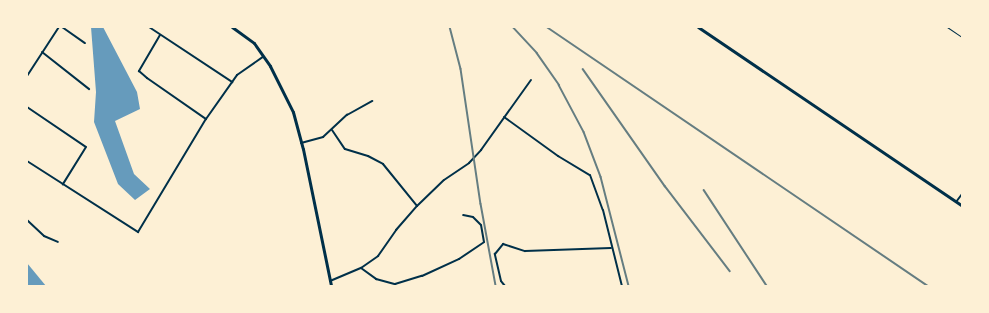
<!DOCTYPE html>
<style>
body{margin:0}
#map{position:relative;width:989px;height:313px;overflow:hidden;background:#fdf0d5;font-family:Commissioner,sans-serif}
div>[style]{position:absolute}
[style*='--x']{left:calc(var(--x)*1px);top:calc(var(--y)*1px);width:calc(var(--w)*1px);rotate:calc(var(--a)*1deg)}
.water>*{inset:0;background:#669bbc}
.path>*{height:1px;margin:-0.5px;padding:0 0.5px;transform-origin:0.5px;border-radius:0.5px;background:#003049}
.minor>*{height:2px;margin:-1px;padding:0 1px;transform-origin:1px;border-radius:1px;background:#003049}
.secondary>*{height:3px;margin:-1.5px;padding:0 1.5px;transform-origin:1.5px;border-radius:1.5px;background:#003049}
.rail>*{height:1.5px;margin:-0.75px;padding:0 0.75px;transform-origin:0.75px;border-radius:0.75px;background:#657d81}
span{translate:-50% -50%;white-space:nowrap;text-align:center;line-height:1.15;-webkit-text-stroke:4px #fdf0d5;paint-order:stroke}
.frame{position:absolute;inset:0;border:28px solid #fdf0d5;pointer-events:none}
</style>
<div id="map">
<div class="water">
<i style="clip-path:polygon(91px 27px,103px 27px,137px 92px,140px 109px,115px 121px,134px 174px,150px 189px,135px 200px,118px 184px,94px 122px,96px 92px)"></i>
<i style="clip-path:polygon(27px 263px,46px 286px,27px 286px)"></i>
</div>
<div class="path">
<i style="--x:947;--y:27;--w:18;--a:34"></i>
</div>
<div class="minor">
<i style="--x:62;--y:27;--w:28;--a:35"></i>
<i style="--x:149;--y:27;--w:100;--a:33.5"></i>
<i style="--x:160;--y:35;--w:42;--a:120.3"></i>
<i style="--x:139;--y:71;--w:11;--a:41"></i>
<i style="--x:147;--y:78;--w:72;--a:34.8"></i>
<i style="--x:42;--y:52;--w:60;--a:38.2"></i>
<i style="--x:27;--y:76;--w:59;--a:-56.9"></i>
<i style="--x:27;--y:107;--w:71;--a:34.1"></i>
<i style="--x:86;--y:147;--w:44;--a:121.9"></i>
<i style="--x:504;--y:117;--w:67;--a:35.8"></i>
<i style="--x:558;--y:156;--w:37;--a:31"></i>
<i style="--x:590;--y:175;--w:37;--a:70"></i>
<i style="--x:603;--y:210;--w:78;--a:76"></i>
<i style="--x:332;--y:130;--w:23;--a:56"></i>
<i style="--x:345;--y:149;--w:24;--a:17"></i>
<i style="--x:368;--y:156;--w:17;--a:28"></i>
<i style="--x:383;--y:164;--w:54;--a:51"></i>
<i style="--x:301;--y:143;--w:23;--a:-15"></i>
<i style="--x:323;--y:137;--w:33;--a:-43"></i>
<i style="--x:347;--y:115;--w:29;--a:-29"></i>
<i style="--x:27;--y:161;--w:132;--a:32.6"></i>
<i style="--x:138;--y:232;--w:132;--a:-59"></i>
<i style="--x:206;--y:119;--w:54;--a:-54.8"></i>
<i style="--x:237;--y:75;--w:32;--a:-35"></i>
<i style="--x:956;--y:202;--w:10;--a:-53"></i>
<i style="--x:27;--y:220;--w:23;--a:43"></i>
<i style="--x:44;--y:236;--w:15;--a:23"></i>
<i style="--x:361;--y:268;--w:19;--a:36"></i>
<i style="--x:376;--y:279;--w:20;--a:15"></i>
<i style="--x:395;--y:284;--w:28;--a:-17"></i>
<i style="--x:422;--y:276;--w:41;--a:-24.7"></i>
<i style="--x:459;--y:259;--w:30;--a:-34"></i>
<i style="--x:484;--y:242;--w:17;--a:-100"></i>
<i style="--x:481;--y:225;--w:11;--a:-135"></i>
<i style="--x:473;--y:217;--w:10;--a:-169"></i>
<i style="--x:330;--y:281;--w:34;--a:-23"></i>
<i style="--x:361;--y:268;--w:21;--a:-35"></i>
<i style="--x:378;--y:256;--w:32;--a:-55"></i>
<i style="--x:396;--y:230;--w:32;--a:-49"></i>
<i style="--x:417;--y:206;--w:37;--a:-44"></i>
<i style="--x:444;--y:180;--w:30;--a:-34"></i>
<i style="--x:469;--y:163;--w:18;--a:-47"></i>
<i style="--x:481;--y:150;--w:86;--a:-54.5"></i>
<i style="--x:505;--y:286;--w:6;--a:-129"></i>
<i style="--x:501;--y:281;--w:28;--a:-103"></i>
<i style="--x:495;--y:254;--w:13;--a:-51"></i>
<i style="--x:503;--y:244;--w:23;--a:18"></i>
<i style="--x:525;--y:251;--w:86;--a:-2"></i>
</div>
<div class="secondary">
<i style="--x:232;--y:27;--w:27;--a:36"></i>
<i style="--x:254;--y:43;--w:28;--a:55"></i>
<i style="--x:270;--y:66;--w:51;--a:63.4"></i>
<i style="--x:293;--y:112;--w:38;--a:75"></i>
<i style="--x:303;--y:149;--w:140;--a:78.4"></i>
<i style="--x:698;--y:27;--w:319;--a:34.1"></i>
</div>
<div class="rail">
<i style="--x:450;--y:27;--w:43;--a:75.3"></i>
<i style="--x:461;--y:69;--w:136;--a:81.6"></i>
<i style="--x:481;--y:204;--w:83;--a:79.6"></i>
<i style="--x:513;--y:27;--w:35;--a:47"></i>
<i style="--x:537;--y:53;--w:39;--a:55"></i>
<i style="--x:559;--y:85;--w:53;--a:62"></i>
<i style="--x:584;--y:132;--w:48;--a:69.3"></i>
<i style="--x:601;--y:177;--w:113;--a:75.6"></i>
<i style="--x:547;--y:27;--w:461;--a:34.2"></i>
<i style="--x:583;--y:69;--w:143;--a:55"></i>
<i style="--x:665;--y:186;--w:107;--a:52.6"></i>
<i style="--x:704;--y:190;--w:115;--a:56.7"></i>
</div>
<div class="frame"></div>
</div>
